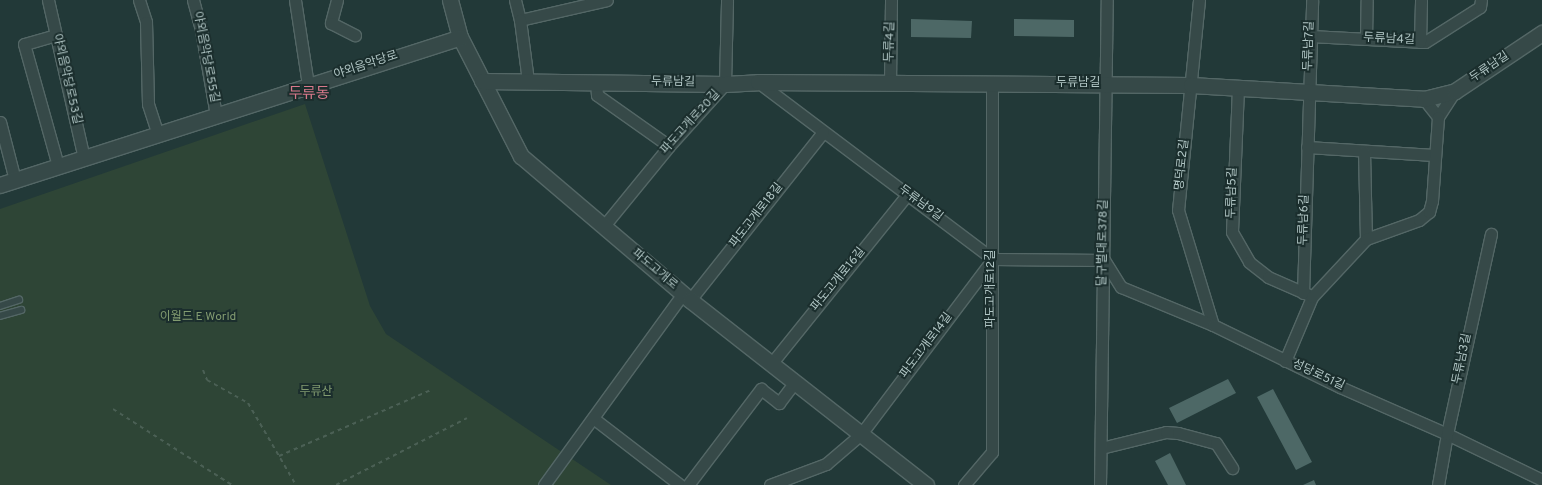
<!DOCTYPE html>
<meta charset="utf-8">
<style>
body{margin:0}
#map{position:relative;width:1542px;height:485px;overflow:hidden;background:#223938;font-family:Overpass,"Noto Sans KR",sans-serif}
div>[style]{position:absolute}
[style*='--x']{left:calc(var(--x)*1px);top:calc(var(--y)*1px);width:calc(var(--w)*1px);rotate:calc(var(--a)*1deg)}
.green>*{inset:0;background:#2e4536}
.building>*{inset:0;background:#4d6866}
.path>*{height:2px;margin-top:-1px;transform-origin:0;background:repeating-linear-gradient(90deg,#4b6055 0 4px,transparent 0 8px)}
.roads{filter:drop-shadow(1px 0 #546766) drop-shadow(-1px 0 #546766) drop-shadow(0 1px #546766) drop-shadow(0 -1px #546766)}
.service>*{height:5.5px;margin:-2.75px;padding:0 2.75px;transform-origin:2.75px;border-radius:2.75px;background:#364948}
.minor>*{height:11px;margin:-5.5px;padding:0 5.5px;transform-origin:5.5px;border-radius:5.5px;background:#364948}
.tertiary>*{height:15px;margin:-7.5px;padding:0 7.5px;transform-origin:7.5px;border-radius:7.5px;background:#364948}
span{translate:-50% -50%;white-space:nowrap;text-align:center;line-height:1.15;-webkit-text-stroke:4px #1b2e2d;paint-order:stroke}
.street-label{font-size:12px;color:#b1c6c5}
.park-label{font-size:12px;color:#829b70}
.quarter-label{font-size:15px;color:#d7798b}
</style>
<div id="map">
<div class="green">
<i style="clip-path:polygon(305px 104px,370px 306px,386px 334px,611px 485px,0 485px,0 209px)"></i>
</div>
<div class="building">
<i style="clip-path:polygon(911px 19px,972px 21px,971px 38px,911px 37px)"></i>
<i style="clip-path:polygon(1014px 19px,1074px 20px,1074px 37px,1014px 36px)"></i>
<i style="clip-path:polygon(1228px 379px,1236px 393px,1177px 423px,1169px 408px)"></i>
<i style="clip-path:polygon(1273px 389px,1312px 462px,1296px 470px,1257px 397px)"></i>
<i style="clip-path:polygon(1170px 453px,1186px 485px,1168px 485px,1155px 461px)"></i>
<i style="clip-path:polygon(1314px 480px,1316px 485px,1303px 485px)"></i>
</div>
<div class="path">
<i style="--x:203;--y:370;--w:11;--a:68"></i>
<i style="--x:207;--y:380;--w:47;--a:29.3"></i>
<i style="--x:248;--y:403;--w:95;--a:59.7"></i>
<i style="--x:113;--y:409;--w:141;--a:32.6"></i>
<i style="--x:279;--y:456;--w:166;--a:-23.5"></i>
<i style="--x:336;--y:485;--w:147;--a:-27.1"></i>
</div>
<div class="roads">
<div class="service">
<i style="--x:0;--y:306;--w:20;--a:-18"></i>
<i style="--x:0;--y:316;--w:22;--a:-16"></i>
</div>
<div class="minor">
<i style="--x:48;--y:0;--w:162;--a:77.2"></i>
<i style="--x:139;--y:0;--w:23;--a:72"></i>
<i style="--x:146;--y:22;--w:82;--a:88.6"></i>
<i style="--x:148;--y:104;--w:32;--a:72"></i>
<i style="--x:193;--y:0;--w:31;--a:75"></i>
<i style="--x:201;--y:30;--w:86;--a:80"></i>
<i style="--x:295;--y:0;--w:86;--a:81.3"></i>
<i style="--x:337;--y:0;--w:24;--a:105"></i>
<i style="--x:331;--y:23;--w:27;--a:27"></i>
<i style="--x:515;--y:0;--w:21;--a:76"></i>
<i style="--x:520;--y:20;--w:89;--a:-12.9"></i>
<i style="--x:1199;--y:0;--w:211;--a:95.7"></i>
<i style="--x:1178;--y:210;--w:120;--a:73.1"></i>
<i style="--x:520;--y:20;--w:62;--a:82.5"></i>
<i style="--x:56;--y:35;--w:33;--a:164"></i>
<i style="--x:24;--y:44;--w:127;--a:74.4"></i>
<i style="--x:1310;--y:36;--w:115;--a:3"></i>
<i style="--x:1425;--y:42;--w:65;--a:-32.5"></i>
<i style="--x:1480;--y:7;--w:7;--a:-82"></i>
<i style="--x:1366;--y:39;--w:39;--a:-89"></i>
<i style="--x:1420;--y:42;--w:42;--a:-88.6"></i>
<i style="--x:596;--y:81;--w:14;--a:86"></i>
<i style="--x:597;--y:95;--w:88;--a:35.3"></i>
<i style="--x:758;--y:82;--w:294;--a:37"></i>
<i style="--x:993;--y:259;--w:111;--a:0.5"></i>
<i style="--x:890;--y:83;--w:83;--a:-89.3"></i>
<i style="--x:1238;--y:88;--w:144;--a:92.4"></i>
<i style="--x:1232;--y:232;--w:34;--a:60"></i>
<i style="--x:1249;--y:262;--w:24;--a:38"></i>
<i style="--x:1268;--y:277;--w:45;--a:23.7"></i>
<i style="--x:1424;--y:99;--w:23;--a:52"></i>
<i style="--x:1438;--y:117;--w:31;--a:-57"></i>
<i style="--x:0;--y:122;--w:60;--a:75.5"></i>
<i style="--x:1307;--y:147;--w:127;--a:3.6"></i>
<i style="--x:1364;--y:151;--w:88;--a:88.7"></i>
<i style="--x:603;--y:227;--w:104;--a:-50.8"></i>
<i style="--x:669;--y:146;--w:84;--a:-47.9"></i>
<i style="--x:725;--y:84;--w:84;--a:-88.6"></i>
<i style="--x:1104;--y:260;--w:32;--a:58"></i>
<i style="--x:1121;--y:287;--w:100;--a:22.4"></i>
<i style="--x:1213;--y:325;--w:141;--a:26"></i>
<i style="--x:1340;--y:387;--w:117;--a:23.7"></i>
<i style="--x:1447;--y:434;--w:106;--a:25.8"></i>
<i style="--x:1303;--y:293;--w:293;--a:-88.2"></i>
<i style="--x:690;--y:300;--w:214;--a:-51.6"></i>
<i style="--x:1285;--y:361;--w:69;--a:-67.1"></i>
<i style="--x:1312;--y:297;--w:79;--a:-47"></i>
<i style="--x:1366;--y:239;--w:56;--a:-19.7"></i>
<i style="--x:1419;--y:220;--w:13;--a:-39"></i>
<i style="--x:1429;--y:212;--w:11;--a:-75"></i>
<i style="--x:1432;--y:201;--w:84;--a:-85.9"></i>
<i style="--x:771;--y:364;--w:217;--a:-51.2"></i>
<i style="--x:593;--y:418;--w:110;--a:37.6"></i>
<i style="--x:1101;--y:448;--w:67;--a:-13.8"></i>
<i style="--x:1166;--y:432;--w:12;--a:5"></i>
<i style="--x:1178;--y:433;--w:39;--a:15"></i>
<i style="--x:1216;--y:443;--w:30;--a:57"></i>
<i style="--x:544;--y:485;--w:236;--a:-54"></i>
<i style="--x:688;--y:485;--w:121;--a:-52.8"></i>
<i style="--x:761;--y:389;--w:23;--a:38"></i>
<i style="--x:779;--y:403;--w:26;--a:-53"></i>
<i style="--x:770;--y:485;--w:60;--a:-20.6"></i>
<i style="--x:826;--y:464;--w:46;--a:-40.6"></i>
<i style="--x:861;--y:434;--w:219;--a:-53"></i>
<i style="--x:964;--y:485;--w:43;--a:-49.7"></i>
<i style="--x:992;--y:452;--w:368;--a:-90"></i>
<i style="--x:1100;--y:485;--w:485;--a:-89.2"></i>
<i style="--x:1438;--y:485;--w:52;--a:-80"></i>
<i style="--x:1447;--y:434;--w:205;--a:-77.6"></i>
</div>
<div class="tertiary">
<i style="--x:450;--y:0;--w:38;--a:75"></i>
<i style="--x:460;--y:37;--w:134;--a:62.9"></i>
<i style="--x:521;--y:156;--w:222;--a:40.4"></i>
<i style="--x:690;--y:300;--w:300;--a:38.1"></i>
<i style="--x:482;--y:81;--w:243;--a:0.7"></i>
<i style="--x:725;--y:84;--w:33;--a:-3"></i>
<i style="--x:758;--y:82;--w:433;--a:0.4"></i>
<i style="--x:1191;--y:85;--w:233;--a:3.4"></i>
<i style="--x:1424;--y:99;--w:32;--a:-14"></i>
<i style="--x:1455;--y:91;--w:105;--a:-33.7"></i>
<i style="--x:0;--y:185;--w:483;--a:-17.8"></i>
</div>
</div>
<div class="street-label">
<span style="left:1389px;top:40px;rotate:3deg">두류남4길</span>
<span style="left:891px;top:42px;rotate:-89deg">두류4길</span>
<span style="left:1310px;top:46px;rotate:-88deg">두류남7길</span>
<span style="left:205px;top:57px;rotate:79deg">야외음악당로55길</span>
<span style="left:366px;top:66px;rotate:-18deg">야외음악당로</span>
<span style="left:1490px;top:68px;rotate:-34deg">두류남길</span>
<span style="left:66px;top:79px;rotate:77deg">야외음악당로53길</span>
<span style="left:673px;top:83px;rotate:1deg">두류남길</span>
<span style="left:1078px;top:84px">두류남길</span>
<span style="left:691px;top:123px;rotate:-48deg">파도고개로20길</span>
<span style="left:1183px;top:165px;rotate:-84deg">명덕로2길</span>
<span style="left:1233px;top:193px;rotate:-88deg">두류남5길</span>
<span style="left:920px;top:204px;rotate:37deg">두류남9길</span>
<span style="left:757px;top:216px;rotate:-52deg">파도고개로18길</span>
<span style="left:1305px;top:220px;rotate:-88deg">두류남6길</span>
<span style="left:1104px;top:243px;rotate:-89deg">달구벌대로378길</span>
<span style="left:654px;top:270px;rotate:40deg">파도고개로</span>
<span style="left:839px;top:280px;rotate:-51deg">파도고개로16길</span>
<span style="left:992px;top:289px;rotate:-90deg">파도고개로12길</span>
<span style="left:927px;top:346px;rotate:-53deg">파도고개로14길</span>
<span style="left:1463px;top:359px;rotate:-78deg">두류남3길</span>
<span style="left:1318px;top:376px;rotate:25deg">성당로51길</span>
</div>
<div class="park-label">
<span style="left:198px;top:318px">이월드 E World</span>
<span style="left:316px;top:393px">두류산</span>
</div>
<div class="quarter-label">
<span style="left:309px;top:95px">두류동</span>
</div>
</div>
